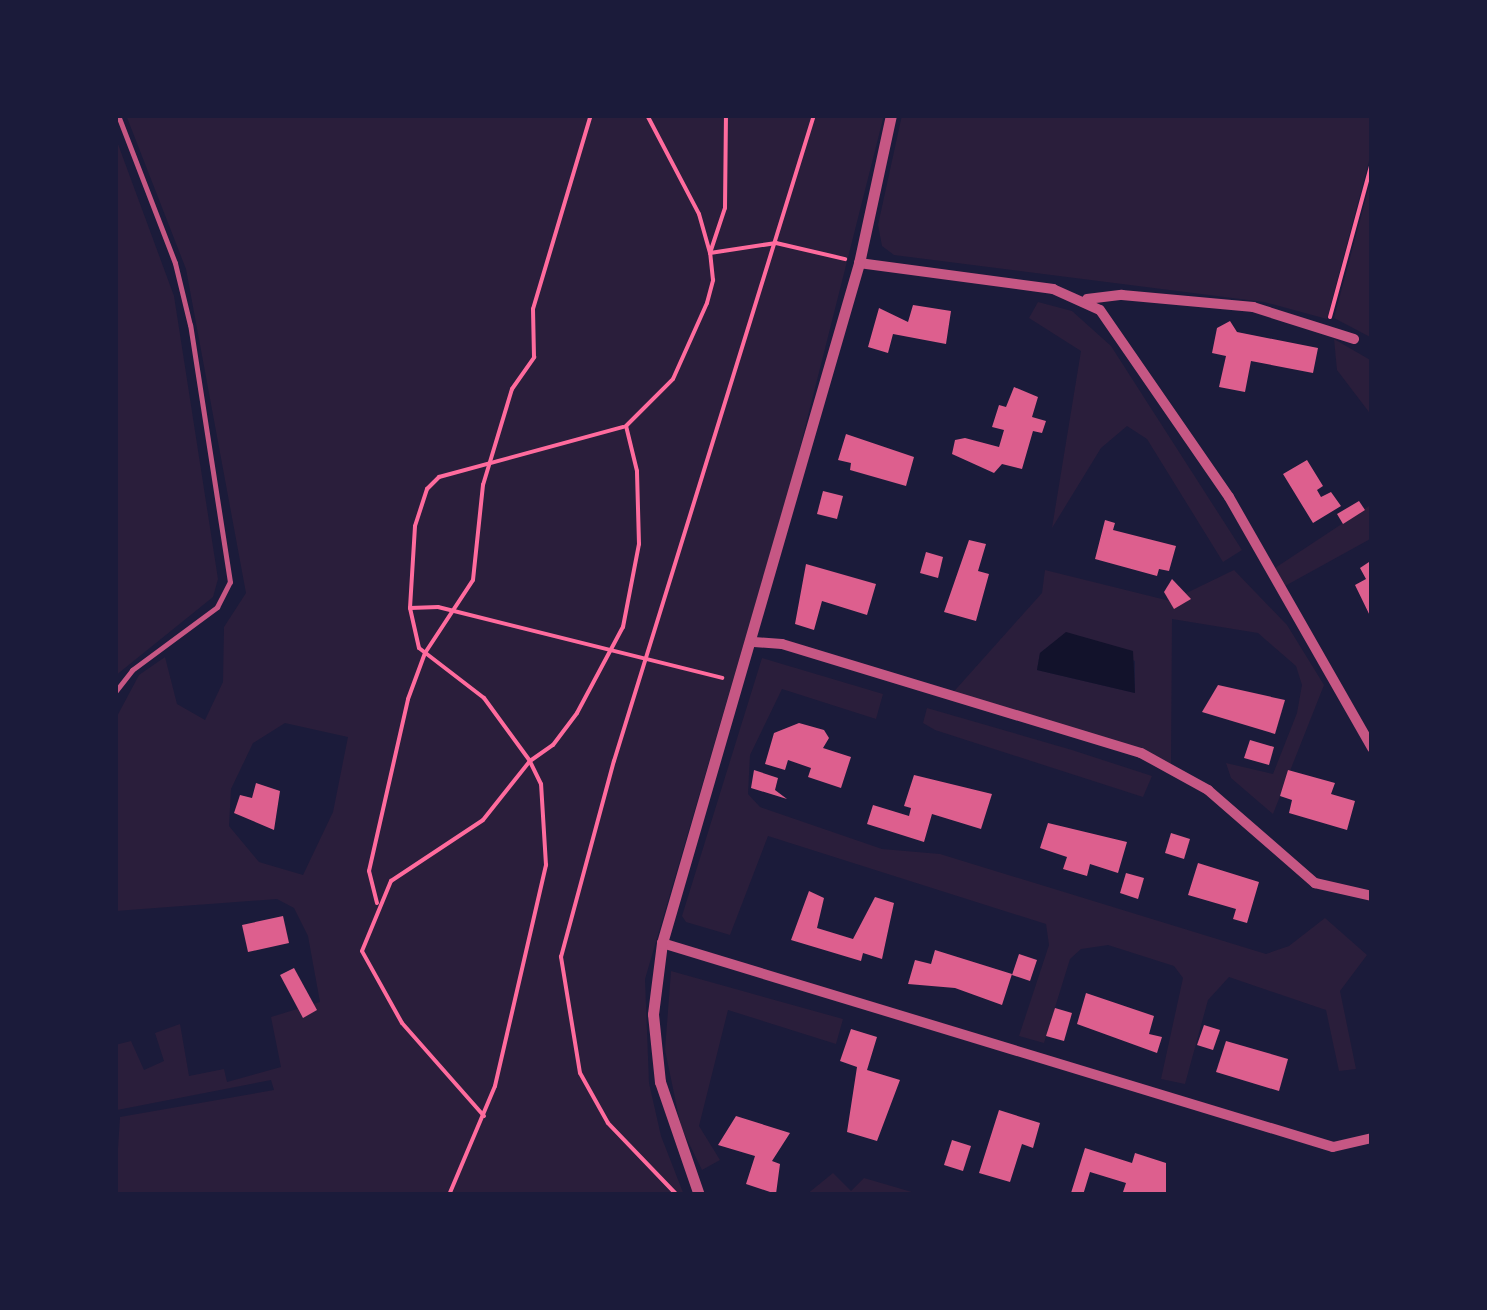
<!DOCTYPE html>
<style>
body{margin:0}
#map{position:relative;width:1487px;height:1310px;overflow:hidden;background:#1b1b3a;font-family:"IBM Plex Sans",sans-serif}
div>[style]{position:absolute}
[style*='--x']{left:calc(var(--x)*1px);top:calc(var(--y)*1px);width:calc(var(--w)*1px);rotate:calc(var(--a)*1deg)}
.green>*{inset:0;background:#2a1e3b}
.water>*{inset:0;background:#12122b}
.building>*{inset:0;background:#dd5f8e}
.path>*{height:4px;margin:-2px;padding:0 2px;transform-origin:2px;border-radius:2px;background:#ff6b9d}
.service>*{height:5px;margin:-2.5px;padding:0 2.5px;transform-origin:2.5px;border-radius:2.5px;background:#c65784}
.minor>*{height:10px;margin:-5px;padding:0 5px;transform-origin:5px;border-radius:5px;background:#c65784}
.tertiary>*{height:11px;margin:-5.5px;padding:0 5.5px;transform-origin:5.5px;border-radius:5.5px;background:#c65784}
span{translate:-50% -50%;white-space:nowrap;text-align:center;line-height:1.15;-webkit-text-stroke:10px #1b1b3a;paint-order:stroke}
.frame{position:absolute;inset:0;border:118px solid #1b1b3a;pointer-events:none}
</style>
<div id="map">
<div class="green">
<i style="clip-path:polygon(evenodd,126px 115px,884px 115px,791px 483px,645px 979px,649px 1083px,661px 1136px,684px 1195px,115px 1195px,120px 1117px,274px 1090px,271px 1080px,117px 1110px,115px 1045px,131px 1041px,144px 1070px,164px 1061px,155px 1033px,180px 1024px,189px 1076px,224px 1069px,227px 1082px,281px 1067px,271px 1017px,320px 1002px,308px 936px,294px 908px,277px 899px,115px 911px,115px 720px,139px 675px,165px 657px,177px 704px,205px 720px,223px 682px,224px 627px,246px 593px,186px 269px,126px 115px,285px 723px,348px 737px,333px 812px,303px 875px,259px 862px,229px 826px,231px 789px,253px 743px,285px 723px)"></i>
<i style="clip-path:polygon(902px 115px,1372px 115px,1372px 150px,1327px 319px,1264px 302px,894px 255px,882px 246px,878px 225px)"></i>
<i style="clip-path:polygon(115px 136px,174px 296px,218px 579px,213px 597px,115px 676px)"></i>
<i style="clip-path:polygon(1372px 175px,1372px 338px,1334px 318px)"></i>
<i style="clip-path:polygon(1038px 302px,1072px 311px,1111px 346px,1242px 550px,1223px 562px,1147px 439px,1127px 426px,1101px 448px,1052px 528px,1081px 351px,1029px 318px)"></i>
<i style="clip-path:polygon(1334px 339px,1372px 361px,1372px 416px,1337px 370px)"></i>
<i style="clip-path:polygon(1372px 504px,1372px 538px,1285px 586px,1275px 568px)"></i>
<i style="clip-path:polygon(evenodd,1045px 570px,1170px 601px,1234px 570px,1287px 625px,1324px 685px,1273px 814px,1231px 778px,1226px 763px,1273px 774px,1297px 713px,1302px 685px,1296px 666px,1258px 633px,1172px 619px,1171px 764px,949px 697px,1042px 593px,1045px 570px,1066px 633px,1135px 661px,1135px 693px,1037px 670px,1040px 653px,1066px 633px)"></i>
<i style="clip-path:polygon(762px 658px,883px 694px,876px 719px,782px 689px,750px 755px,748px 794px,760px 807px,882px 849px,940px 854px,1266px 954px,1289px 946px,1325px 918px,1367px 955px,1340px 991px,1356px 1069px,1339px 1071px,1326px 1010px,1229px 977px,1208px 1000px,1185px 1084px,1161px 1079px,1183px 978px,1174px 966px,1108px 945px,1081px 949px,1070px 959px,1044px 1043px,1019px 1036px,1049px 945px,1046px 924px,768px 836px,730px 935px,686px 922px,682px 916px)"></i>
<i style="clip-path:polygon(927px 708px,1072px 750px,1152px 776px,1143px 797px,935px 730px,923px 723px)"></i>
<i style="clip-path:polygon(671px 971px,843px 1019px,836px 1044px,728px 1010px,699px 1126px,720px 1160px,702px 1170px,681px 1127px,665px 1050px)"></i>
<i style="clip-path:polygon(833px 1173px,851px 1191px,864px 1178px,922px 1195px,806px 1195px)"></i>
</div>
<div class="water">
<i style="clip-path:polygon(1066px 632px,1133px 651px,1135px 693px,1037px 670px,1040px 653px)"></i>
</div>
<div class="building">
<i style="clip-path:polygon(913px 305px,951px 311px,946px 344px,893px 334px,888px 353px,868px 347px,879px 308px,908px 322px)"></i>
<i style="clip-path:polygon(1230px 321px,1237px 332px,1318px 348px,1313px 373px,1251px 361px,1245px 392px,1219px 387px,1226px 356px,1212px 353px,1217px 328px)"></i>
<i style="clip-path:polygon(1014px 387px,1038px 397px,1032px 417px,1046px 421px,1042px 433px,1033px 431px,1022px 469px,1002px 464px,994px 473px,952px 454px,955px 440px,965px 438px,999px 447px,1004px 430px,992px 427px,999px 405px,1006px 407px)"></i>
<i style="clip-path:polygon(846px 434px,914px 457px,906px 486px,850px 470px,851px 463px,838px 460px)"></i>
<i style="clip-path:polygon(1307px 460px,1323px 486px,1317px 490px,1321px 497px,1331px 492px,1341px 506px,1313px 523px,1283px 474px)"></i>
<i style="clip-path:polygon(823px 491px,843px 496px,837px 519px,817px 514px)"></i>
<i style="clip-path:polygon(1359px 501px,1365px 510px,1343px 524px,1337px 514px)"></i>
<i style="clip-path:polygon(1105px 520px,1115px 523px,1113px 530px,1176px 546px,1169px 571px,1159px 569px,1157px 576px,1095px 559px)"></i>
<i style="clip-path:polygon(969px 540px,986px 544px,978px 571px,989px 574px,976px 621px,944px 612px)"></i>
<i style="clip-path:polygon(926px 552px,943px 557px,938px 578px,920px 573px)"></i>
<i style="clip-path:polygon(1372px 560px,1372px 620px,1355px 585px,1366px 579px,1360px 568px)"></i>
<i style="clip-path:polygon(806px 564px,876px 584px,867px 615px,822px 601px,814px 630px,795px 624px)"></i>
<i style="clip-path:polygon(1172px 579px,1191px 599px,1174px 609px,1164px 592px)"></i>
<i style="clip-path:polygon(1218px 685px,1285px 700px,1275px 734px,1202px 712px)"></i>
<i style="clip-path:polygon(799px 723px,824px 730px,829px 738px,823px 748px,851px 757px,841px 788px,808px 777px,811px 768px,788px 760px,785px 770px,765px 764px,774px 733px)"></i>
<i style="clip-path:polygon(1250px 740px,1274px 747px,1269px 765px,1244px 758px)"></i>
<i style="clip-path:polygon(754px 770px,778px 778px,775px 790px,787px 799px,751px 788px)"></i>
<i style="clip-path:polygon(1288px 770px,1335px 783px,1331px 794px,1355px 801px,1347px 830px,1289px 813px,1292px 800px,1280px 796px)"></i>
<i style="clip-path:polygon(914px 775px,992px 794px,981px 829px,932px 814px,924px 842px,867px 824px,873px 805px,909px 816px,911px 808px,904px 806px)"></i>
<i style="clip-path:polygon(256px 783px,280px 791px,274px 830px,234px 813px,240px 795px,252px 798px)"></i>
<i style="clip-path:polygon(1048px 823px,1127px 842px,1118px 873px,1090px 864px,1087px 876px,1063px 869px,1067px 857px,1040px 848px)"></i>
<i style="clip-path:polygon(1171px 833px,1190px 839px,1184px 859px,1165px 853px)"></i>
<i style="clip-path:polygon(1198px 863px,1259px 882px,1247px 923px,1233px 919px,1236px 909px,1188px 895px)"></i>
<i style="clip-path:polygon(1126px 873px,1144px 878px,1138px 899px,1120px 893px)"></i>
<i style="clip-path:polygon(809px 891px,824px 898px,817px 928px,853px 939px,875px 897px,894px 903px,882px 959px,863px 953px,861px 961px,791px 940px)"></i>
<i style="clip-path:polygon(283px 916px,289px 943px,248px 952px,242px 925px)"></i>
<i style="clip-path:polygon(935px 950px,1012px 974px,1002px 1005px,955px 988px,908px 984px,915px 960px,931px 964px)"></i>
<i style="clip-path:polygon(1019px 954px,1037px 960px,1030px 981px,1012px 975px)"></i>
<i style="clip-path:polygon(294px 968px,317px 1010px,303px 1018px,280px 975px)"></i>
<i style="clip-path:polygon(1086px 993px,1154px 1016px,1149px 1034px,1162px 1037px,1157px 1053px,1077px 1024px)"></i>
<i style="clip-path:polygon(1055px 1008px,1072px 1013px,1064px 1041px,1046px 1036px)"></i>
<i style="clip-path:polygon(1204px 1025px,1220px 1030px,1213px 1050px,1197px 1045px)"></i>
<i style="clip-path:polygon(851px 1029px,877px 1037px,867px 1070px,900px 1080px,877px 1141px,847px 1132px,857px 1067px,840px 1061px)"></i>
<i style="clip-path:polygon(1226px 1041px,1288px 1059px,1279px 1091px,1216px 1072px)"></i>
<i style="clip-path:polygon(999px 1110px,1040px 1123px,1033px 1148px,1022px 1144px,1010px 1182px,979px 1173px)"></i>
<i style="clip-path:polygon(736px 1116px,790px 1133px,772px 1161px,780px 1164px,776px 1194px,746px 1184px,755px 1156px,718px 1145px)"></i>
<i style="clip-path:polygon(952px 1140px,971px 1146px,963px 1171px,944px 1165px)"></i>
<i style="clip-path:polygon(1085px 1148px,1132px 1163px,1135px 1153px,1166px 1163px,1166px 1195px,1122px 1195px,1126px 1183px,1090px 1172px,1083px 1195px,1071px 1193px)"></i>
</div>
<div class="path">
<i style="--x:647;--y:115;--w:112;--a:62.3"></i>
<i style="--x:699;--y:214;--w:41;--a:74.2"></i>
<i style="--x:710;--y:253;--w:67;--a:-8.6"></i>
<i style="--x:776;--y:243;--w:71;--a:13.1"></i>
<i style="--x:1330;--y:317;--w:161;--a:-74.8"></i>
<i style="--x:410;--y:608;--w:82;--a:-86.5"></i>
<i style="--x:415;--y:526;--w:39;--a:-72"></i>
<i style="--x:427;--y:489;--w:17;--a:-45"></i>
<i style="--x:439;--y:477;--w:191;--a:-15.2"></i>
<i style="--x:377;--y:903;--w:33;--a:-104"></i>
<i style="--x:369;--y:871;--w:176;--a:-77.2"></i>
<i style="--x:408;--y:699;--w:49;--a:-69.7"></i>
<i style="--x:425;--y:653;--w:87;--a:-56.7"></i>
<i style="--x:473;--y:580;--w:96;--a:-84"></i>
<i style="--x:483;--y:485;--w:100;--a:-73.2"></i>
<i style="--x:512;--y:389;--w:39;--a:-55"></i>
<i style="--x:534;--y:357;--w:48;--a:-91.2"></i>
<i style="--x:533;--y:309;--w:202;--a:-73.4"></i>
<i style="--x:484;--y:1116;--w:124;--a:-131.4"></i>
<i style="--x:402;--y:1023;--w:82;--a:-119.1"></i>
<i style="--x:362;--y:951;--w:76;--a:-67.5"></i>
<i style="--x:391;--y:881;--w:110;--a:-33.5"></i>
<i style="--x:483;--y:820;--w:75;--a:-51.5"></i>
<i style="--x:530;--y:761;--w:78;--a:-126.1"></i>
<i style="--x:484;--y:698;--w:82;--a:-142.4"></i>
<i style="--x:419;--y:648;--w:41;--a:-102.7"></i>
<i style="--x:410;--y:608;--w:28;--a:-2"></i>
<i style="--x:438;--y:607;--w:293;--a:14"></i>
<i style="--x:449;--y:1195;--w:118;--a:-67.1"></i>
<i style="--x:495;--y:1086;--w:227;--a:-77"></i>
<i style="--x:546;--y:865;--w:81;--a:-93.5"></i>
<i style="--x:541;--y:784;--w:25;--a:-116"></i>
<i style="--x:530;--y:761;--w:28;--a:-35"></i>
<i style="--x:553;--y:745;--w:40;--a:-53"></i>
<i style="--x:577;--y:713;--w:98;--a:-61.9"></i>
<i style="--x:623;--y:627;--w:85;--a:-79.1"></i>
<i style="--x:639;--y:544;--w:73;--a:-91.6"></i>
<i style="--x:637;--y:471;--w:46;--a:-103.7"></i>
<i style="--x:626;--y:426;--w:66;--a:-45"></i>
<i style="--x:673;--y:379;--w:83;--a:-65.9"></i>
<i style="--x:707;--y:303;--w:24;--a:-75"></i>
<i style="--x:713;--y:280;--w:27;--a:-96"></i>
<i style="--x:710;--y:253;--w:47;--a:-71.6"></i>
<i style="--x:725;--y:208;--w:93;--a:-89.4"></i>
<i style="--x:677;--y:1195;--w:100;--a:-133.8"></i>
<i style="--x:608;--y:1123;--w:57;--a:-119.2"></i>
<i style="--x:580;--y:1073;--w:118;--a:-99.3"></i>
<i style="--x:561;--y:957;--w:203;--a:-74.9"></i>
<i style="--x:614;--y:761;--w:676;--a:-72.8"></i>
</div>
<div class="service">
<i style="--x:115;--y:692;--w:28;--a:-52"></i>
<i style="--x:132;--y:670;--w:106;--a:-36.5"></i>
<i style="--x:217;--y:607;--w:28;--a:-63"></i>
<i style="--x:230;--y:582;--w:260;--a:-98.8"></i>
<i style="--x:190;--y:325;--w:64;--a:-103.6"></i>
<i style="--x:175;--y:263;--w:159;--a:-111.1"></i>
</div>
<div class="minor">
<i style="--x:859;--y:263;--w:196;--a:7.6"></i>
<i style="--x:1053;--y:289;--w:51;--a:24.1"></i>
<i style="--x:1100;--y:310;--w:227;--a:55.4"></i>
<i style="--x:1229;--y:497;--w:289;--a:60.3"></i>
<i style="--x:1087;--y:299;--w:35;--a:-7"></i>
<i style="--x:1122;--y:295;--w:132;--a:5.2"></i>
<i style="--x:1253;--y:307;--w:106;--a:17.6"></i>
<i style="--x:754;--y:642;--w:28;--a:4"></i>
<i style="--x:782;--y:644;--w:375;--a:16.9"></i>
<i style="--x:1141;--y:753;--w:77;--a:28.9"></i>
<i style="--x:1208;--y:790;--w:142;--a:41"></i>
<i style="--x:1315;--y:883;--w:58;--a:12.8"></i>
<i style="--x:662;--y:943;--w:701;--a:16.91"></i>
<i style="--x:1333;--y:1147;--w:40;--a:-13"></i>
</div>
<div class="tertiary">
<i style="--x:699;--y:1195;--w:120;--a:-109"></i>
<i style="--x:660;--y:1082;--w:68;--a:-95.9"></i>
<i style="--x:653;--y:1014;--w:72;--a:-82.8"></i>
<i style="--x:662;--y:943;--w:708;--a:-73.84"></i>
<i style="--x:859;--y:263;--w:151;--a:-77.8"></i>
</div>
<div class="frame"></div>
</div>
